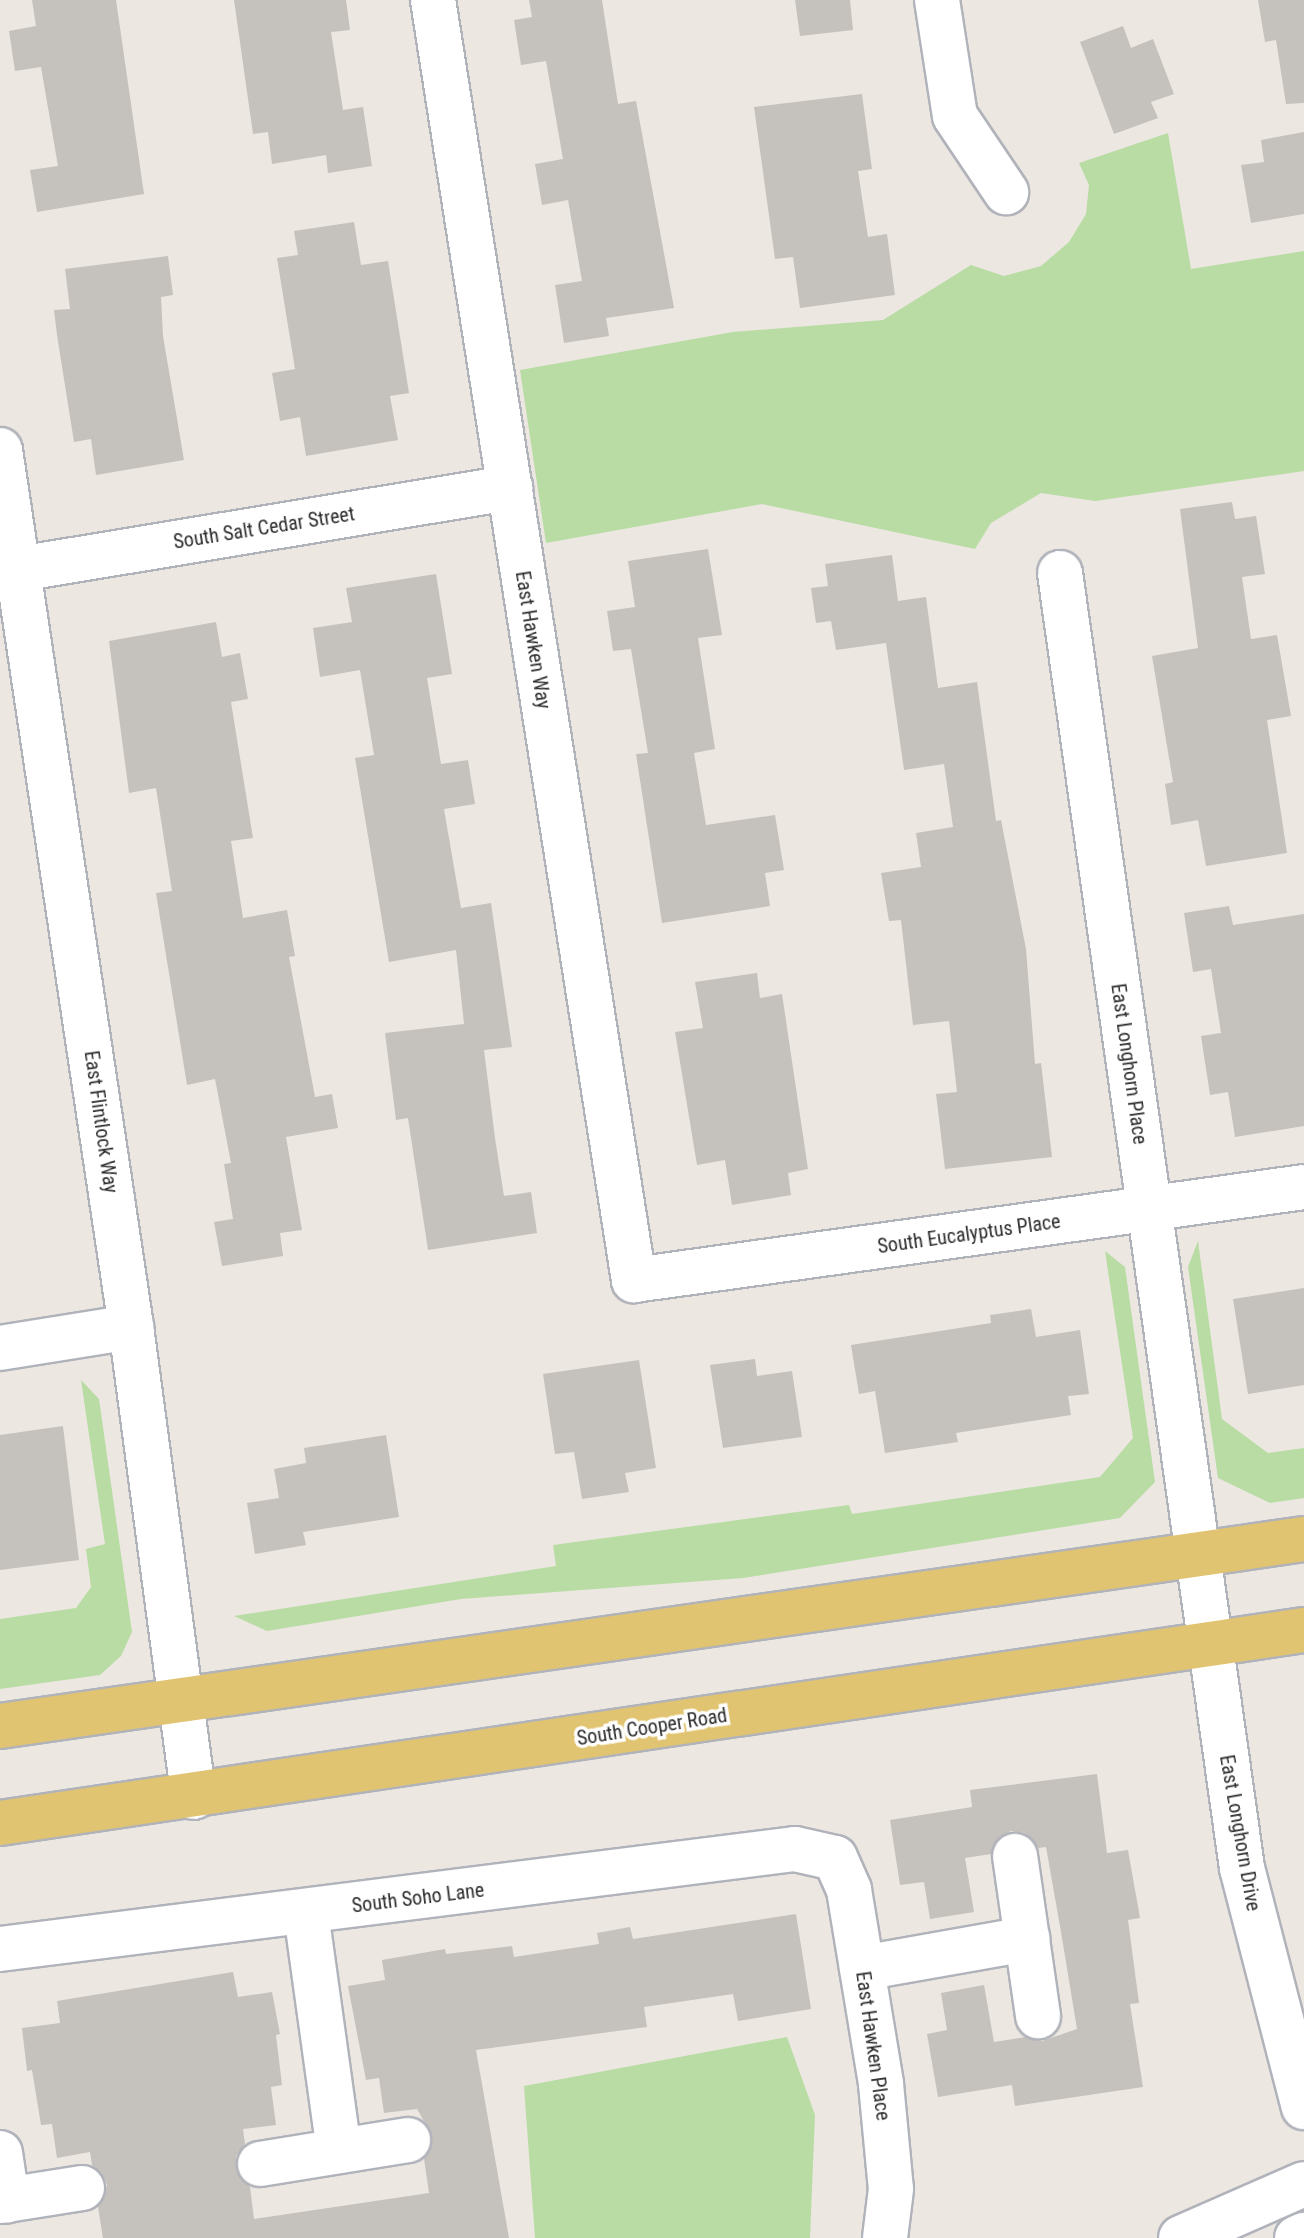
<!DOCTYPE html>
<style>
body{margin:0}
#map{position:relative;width:1304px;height:2238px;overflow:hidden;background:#ece7e1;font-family:"Roboto Condensed",sans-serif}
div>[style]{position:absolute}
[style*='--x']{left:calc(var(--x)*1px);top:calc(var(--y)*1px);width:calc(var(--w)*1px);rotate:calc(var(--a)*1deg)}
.green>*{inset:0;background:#b8dca4}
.building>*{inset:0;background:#c5c1bc}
.roads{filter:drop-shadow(2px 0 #b1b3bb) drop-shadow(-2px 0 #b1b3bb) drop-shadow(0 2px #b1b3bb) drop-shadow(0 -2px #b1b3bb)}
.minor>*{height:44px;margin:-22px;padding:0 22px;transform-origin:22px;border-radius:22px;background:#fff}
.major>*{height:44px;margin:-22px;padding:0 22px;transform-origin:22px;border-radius:22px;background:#e1c471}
span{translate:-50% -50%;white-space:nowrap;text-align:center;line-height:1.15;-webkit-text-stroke:7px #fff;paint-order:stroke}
.street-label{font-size:20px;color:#2c2c2c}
</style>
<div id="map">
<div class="green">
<i style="clip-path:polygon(1168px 133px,1191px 269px,1304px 251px,1304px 471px,1095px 501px,1041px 493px,991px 523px,975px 549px,762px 504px,546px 543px,520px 370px,733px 332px,883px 320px,971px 265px,1004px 276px,1041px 266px,1069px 242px,1086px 214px,1089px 185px,1079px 163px)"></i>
<i style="clip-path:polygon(1198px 1241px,1222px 1419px,1268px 1453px,1304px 1448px,1304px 1498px,1270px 1503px,1218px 1478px,1188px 1267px)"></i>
<i style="clip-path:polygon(1105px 1251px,1125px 1267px,1155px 1482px,1120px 1518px,743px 1578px,461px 1599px,267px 1631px,234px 1616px,556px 1566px,553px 1545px,849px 1505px,852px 1514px,1100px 1477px,1133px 1438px)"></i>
<i style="clip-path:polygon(81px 1380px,99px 1399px,132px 1632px,121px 1656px,100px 1675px,0 1689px,0 1619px,76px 1608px,91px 1587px,86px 1549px,105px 1544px)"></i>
<i style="clip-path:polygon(787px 2037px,815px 2115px,810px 2238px,535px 2238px,524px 2086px)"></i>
</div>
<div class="building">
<i style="clip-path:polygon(32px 0,116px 0,144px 194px,37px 212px,30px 170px,58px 166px,41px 67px,15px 71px,9px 31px,36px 26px)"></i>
<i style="clip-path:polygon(234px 0,346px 0,350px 30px,331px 32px,343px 110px,363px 107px,372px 166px,328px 173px,326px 155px,272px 164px,268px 132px,253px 134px)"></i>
<i style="clip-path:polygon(529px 0,602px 0,618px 104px,636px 101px,674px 308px,606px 318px,609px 336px,564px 343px,555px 285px,582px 281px,568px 200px,542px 205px,535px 164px,563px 159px,546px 61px,521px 65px,514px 20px,532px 17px)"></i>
<i style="clip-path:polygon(795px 0,850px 0,853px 30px,800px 36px)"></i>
<i style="clip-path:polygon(1258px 0,1304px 0,1304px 103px,1286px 104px,1276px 40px,1265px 42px)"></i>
<i style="clip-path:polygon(1123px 26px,1131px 48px,1153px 39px,1174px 94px,1151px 102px,1158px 118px,1114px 134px,1080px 42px)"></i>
<i style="clip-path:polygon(862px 94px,872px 169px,858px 171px,868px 237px,887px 234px,895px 295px,800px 308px,793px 257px,775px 259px,754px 107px)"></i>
<i style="clip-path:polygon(1304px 132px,1304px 214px,1251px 223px,1241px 165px,1264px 162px,1261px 140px)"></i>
<i style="clip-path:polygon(354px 222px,361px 265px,388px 261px,409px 393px,390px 396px,398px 440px,306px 456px,300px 417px,280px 421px,272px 373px,295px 369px,277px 258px,298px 255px,294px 231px)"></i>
<i style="clip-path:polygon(168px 256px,173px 295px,161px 297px,163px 336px,184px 460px,96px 475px,91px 439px,74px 442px,57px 335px,54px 310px,70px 309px,65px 269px)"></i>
<i style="clip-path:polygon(1232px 502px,1235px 519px,1256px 516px,1265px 574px,1242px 577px,1251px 639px,1277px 635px,1291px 716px,1267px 720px,1287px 853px,1206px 866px,1198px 820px,1171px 825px,1165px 784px,1173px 782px,1152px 656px,1198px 648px,1180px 509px)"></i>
<i style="clip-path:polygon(708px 549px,722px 635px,698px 638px,715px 749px,694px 753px,706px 825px,775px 815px,784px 870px,765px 873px,770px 906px,662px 923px,636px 754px,648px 753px,631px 649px,613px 651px,607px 611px,635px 607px,628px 561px)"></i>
<i style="clip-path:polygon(892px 555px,898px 601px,926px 597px,938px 688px,977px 682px,996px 821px,1001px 820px,1026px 949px,1035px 1064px,1041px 1063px,1052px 1157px,945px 1169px,936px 1094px,957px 1092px,949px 1021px,913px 1025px,901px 920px,889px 921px,881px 873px,921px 867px,916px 833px,953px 827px,944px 764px,904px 770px,886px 643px,836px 650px,831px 621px,816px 623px,811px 588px,828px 586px,825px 564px)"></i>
<i style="clip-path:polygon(436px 574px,452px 674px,427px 678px,441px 764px,468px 760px,475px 804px,444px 809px,461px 908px,491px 903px,512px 1047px,484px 1050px,495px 1138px,504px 1196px,531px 1192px,537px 1233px,428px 1250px,408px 1118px,396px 1120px,385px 1033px,464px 1024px,456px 950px,389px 962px,355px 758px,374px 755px,360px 670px,320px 677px,313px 628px,352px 622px,346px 588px)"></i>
<i style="clip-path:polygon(216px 622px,222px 657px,240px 653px,248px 699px,231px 702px,253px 838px,231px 841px,243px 918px,287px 910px,295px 956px,289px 957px,315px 1097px,332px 1094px,338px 1128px,286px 1137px,302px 1230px,280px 1233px,283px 1256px,222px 1266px,214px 1222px,233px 1219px,224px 1164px,231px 1163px,215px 1079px,187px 1085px,156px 893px,172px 891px,156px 788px,129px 793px,109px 641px)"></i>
<i style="clip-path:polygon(1229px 906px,1233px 925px,1304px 914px,1304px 1126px,1235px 1137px,1228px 1092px,1210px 1095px,1201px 1036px,1221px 1033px,1211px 969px,1193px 972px,1184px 913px)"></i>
<i style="clip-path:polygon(757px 973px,760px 998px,782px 994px,808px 1169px,788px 1173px,791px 1195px,732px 1205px,725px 1160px,697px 1165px,675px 1032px,703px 1028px,695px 982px)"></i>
<i style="clip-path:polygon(1304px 1288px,1304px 1385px,1248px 1394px,1233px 1299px)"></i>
<i style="clip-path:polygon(1031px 1309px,1036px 1337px,1080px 1330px,1089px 1394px,1068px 1396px,1071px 1415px,956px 1433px,958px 1442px,885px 1453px,875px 1391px,859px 1394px,851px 1345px,991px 1323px,990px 1315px)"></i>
<i style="clip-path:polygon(755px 1359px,757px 1376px,792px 1371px,802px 1437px,723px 1448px,710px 1365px)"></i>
<i style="clip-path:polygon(639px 1360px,656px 1468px,625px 1473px,629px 1492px,582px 1499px,574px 1452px,555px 1454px,543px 1374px)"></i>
<i style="clip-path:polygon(63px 1426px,79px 1560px,0 1570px,0 1435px)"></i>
<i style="clip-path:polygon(386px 1435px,399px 1517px,303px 1532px,306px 1545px,255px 1554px,247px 1503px,279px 1498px,274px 1469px,306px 1463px,304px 1448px)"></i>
<i style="clip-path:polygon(1097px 1774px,1107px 1853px,1128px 1850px,1140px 1918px,1128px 1920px,1139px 2003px,1130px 2004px,1143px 2087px,1015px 2106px,1012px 2085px,938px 2097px,927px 2034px,947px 2030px,941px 1993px,984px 1985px,994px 2042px,1026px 2037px,1042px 2041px,1077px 2029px,1061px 1932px,1046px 1847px,1038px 1848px,1025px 1833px,1011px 1831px,999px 1837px,991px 1854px,965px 1858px,974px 1912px,930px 1919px,924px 1882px,900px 1885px,890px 1820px,972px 1807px,970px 1790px)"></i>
<i style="clip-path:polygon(796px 1914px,811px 2009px,738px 2021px,733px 1994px,644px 2007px,647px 2027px,476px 2050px,509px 2238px,103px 2238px,98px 2207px,107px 2185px,102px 2173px,92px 2165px,90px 2152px,57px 2158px,52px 2124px,41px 2125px,32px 2070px,27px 2071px,22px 2028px,60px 2023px,57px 2001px,233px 1972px,238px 1997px,272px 1992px,280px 2034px,276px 2035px,282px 2085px,271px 2087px,276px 2125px,243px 2129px,245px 2144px,236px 2156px,236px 2169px,250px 2187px,254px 2219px,429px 2193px,424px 2159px,432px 2135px,417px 2109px,384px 2113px,379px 2078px,366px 2080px,348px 1986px,385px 1980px,382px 1960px,445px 1949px,446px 1954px,512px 1946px,514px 1957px,599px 1944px,597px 1933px,630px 1927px,633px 1939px)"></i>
</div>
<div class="roads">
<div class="minor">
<i style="--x:433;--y:0;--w:1296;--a:81.08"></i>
<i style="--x:634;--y:1280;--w:676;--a:-7.9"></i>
<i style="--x:937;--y:0;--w:117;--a:81.2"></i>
<i style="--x:955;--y:116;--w:92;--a:56.1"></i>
<i style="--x:0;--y:450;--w:887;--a:81.5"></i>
<i style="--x:131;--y:1327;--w:474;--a:82.4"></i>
<i style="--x:19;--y:569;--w:498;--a:-9.4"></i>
<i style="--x:1060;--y:573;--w:1308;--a:82"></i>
<i style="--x:1242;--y:1868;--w:247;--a:75.5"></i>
<i style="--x:0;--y:1348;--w:133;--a:-9.1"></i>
<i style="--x:1015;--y:1856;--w:162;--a:81.8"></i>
<i style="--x:306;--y:1913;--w:240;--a:82.1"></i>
<i style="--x:0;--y:1949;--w:801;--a:-7.17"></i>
<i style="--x:795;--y:1849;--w:41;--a:12.7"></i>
<i style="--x:835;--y:1858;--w:35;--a:66"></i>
<i style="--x:849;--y:1890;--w:197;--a:80.6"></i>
<i style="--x:881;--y:2084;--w:105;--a:84.6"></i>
<i style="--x:891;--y:2189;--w:49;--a:97"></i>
<i style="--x:862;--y:1968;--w:168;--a:-10"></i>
<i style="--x:0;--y:2153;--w:48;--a:81.5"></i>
<i style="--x:260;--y:2164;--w:150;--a:-9.2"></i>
<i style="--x:0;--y:2201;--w:83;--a:-9"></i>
<i style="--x:1181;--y:2238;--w:134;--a:-23.7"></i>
<i style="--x:1297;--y:2238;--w:8;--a:-23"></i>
</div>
<div class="major">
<i style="--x:0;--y:1726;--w:1317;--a:-8.16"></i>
<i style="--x:0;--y:1823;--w:1318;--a:-8.42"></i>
</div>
</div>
<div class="street-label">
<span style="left:264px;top:528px;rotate:-9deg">South Salt Cedar Street</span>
<span style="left:533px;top:640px;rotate:81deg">East Hawken Way</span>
<span style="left:1129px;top:1064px;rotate:82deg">East Longhorn Place</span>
<span style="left:101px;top:1122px;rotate:82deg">East Flintlock Way</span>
<span style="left:969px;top:1234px;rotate:-8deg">South Eucalyptus Place</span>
<span style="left:652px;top:1727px;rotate:-9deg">South Cooper Road</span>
<span style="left:1240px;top:1833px;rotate:80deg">East Longhorn Drive</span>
<span style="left:418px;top:1898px;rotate:-7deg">South Soho Lane</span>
<span style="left:873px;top:2046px;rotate:82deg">East Hawken Place</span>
</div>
</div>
